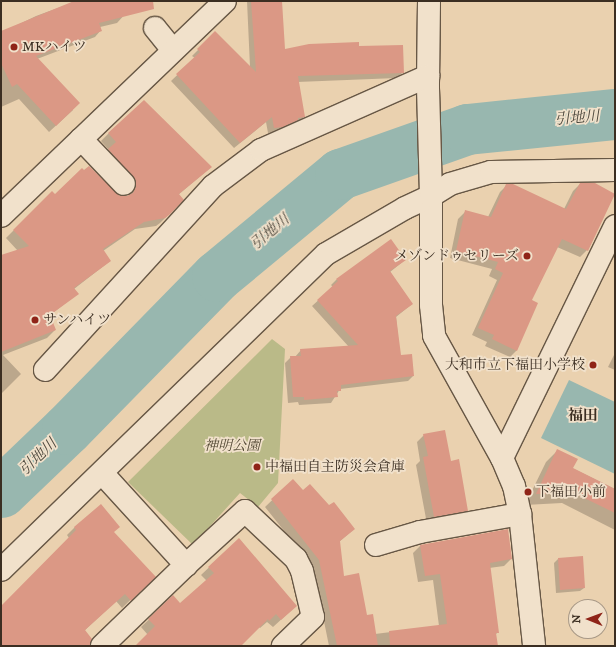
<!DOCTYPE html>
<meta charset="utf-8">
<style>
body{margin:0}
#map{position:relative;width:616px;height:647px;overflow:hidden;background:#ead1af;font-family:"IM FELL DW Pica","Noto Serif JP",serif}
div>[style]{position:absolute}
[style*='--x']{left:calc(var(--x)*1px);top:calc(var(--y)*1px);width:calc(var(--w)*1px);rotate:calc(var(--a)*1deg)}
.green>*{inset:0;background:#baba88}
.water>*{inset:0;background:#98b7af}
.shadow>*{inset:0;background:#0003}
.river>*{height:51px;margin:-25.5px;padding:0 25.5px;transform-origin:25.5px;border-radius:25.5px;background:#98b7af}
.building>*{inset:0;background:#db9885}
.roads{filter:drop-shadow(1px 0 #675745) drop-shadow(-1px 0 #675745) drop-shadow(0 1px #675745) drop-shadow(0 -1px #675745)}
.minor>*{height:22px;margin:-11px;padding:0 11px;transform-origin:11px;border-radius:11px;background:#f1e1cb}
.dots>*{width:11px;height:11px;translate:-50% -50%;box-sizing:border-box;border:2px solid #f1e1cb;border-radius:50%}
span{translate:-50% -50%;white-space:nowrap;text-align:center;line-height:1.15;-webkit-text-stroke:3.5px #f1e1cb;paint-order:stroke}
.poi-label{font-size:14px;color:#3b2e22}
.left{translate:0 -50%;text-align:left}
.right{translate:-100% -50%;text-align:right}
.park-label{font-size:14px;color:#544a36;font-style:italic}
.water-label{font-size:15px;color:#4e493e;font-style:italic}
.neighbourhood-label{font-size:15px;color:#3b2e22;font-weight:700}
.frame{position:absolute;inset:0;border:2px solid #3b2e22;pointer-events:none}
.north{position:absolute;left:568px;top:599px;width:40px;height:40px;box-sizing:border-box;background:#f1e1cb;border:1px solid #a89987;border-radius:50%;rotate:271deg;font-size:11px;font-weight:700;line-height:16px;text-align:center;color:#3b2e22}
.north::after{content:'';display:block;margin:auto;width:14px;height:18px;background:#8f2418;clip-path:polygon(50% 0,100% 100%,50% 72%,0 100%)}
</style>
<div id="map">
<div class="green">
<i style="clip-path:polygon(272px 339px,285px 349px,278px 483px,258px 507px,240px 493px,193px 545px,128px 482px)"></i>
</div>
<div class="water">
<i style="clip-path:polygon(569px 380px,615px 402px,615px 474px,541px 438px)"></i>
</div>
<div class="shadow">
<i style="clip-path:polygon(77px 1px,137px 1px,117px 23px,100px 27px,101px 30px,95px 37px,37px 59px,73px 110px,49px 132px,19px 99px,1px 107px,1px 33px,36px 16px)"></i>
<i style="clip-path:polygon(247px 1px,281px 1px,284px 50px,358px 47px,403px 72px,397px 78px,297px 82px,304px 117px,298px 122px,276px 132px,268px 133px,266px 122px,234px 148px,171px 81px,195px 58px,192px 56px,215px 33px,250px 67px)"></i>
<i style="clip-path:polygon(109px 133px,211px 167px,178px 195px,169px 214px,160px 223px,156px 226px,135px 229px,103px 251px,110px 261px,74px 289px,77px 294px,49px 316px,55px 330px,47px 338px,3px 355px,21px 374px,1px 394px,1px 256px,18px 251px,6px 238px,52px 192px,55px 196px,129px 196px,128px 189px,101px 158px,109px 150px,101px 141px)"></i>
<i style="clip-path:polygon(580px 184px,587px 250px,580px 257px,557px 247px,530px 301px,517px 350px,510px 357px,485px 346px,487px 342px,472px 335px,497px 280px,489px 276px,492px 269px,450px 258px,458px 219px,465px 212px,488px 217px,500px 192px,507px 185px,564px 209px,573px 191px)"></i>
<i style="clip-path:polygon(391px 241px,405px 260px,390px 272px,412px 304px,396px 317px,400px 356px,413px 376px,408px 381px,340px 389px,331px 403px,299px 405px,298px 402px,288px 403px,285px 363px,291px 357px,295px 357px,301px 350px,349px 347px,312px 306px,333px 287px,331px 285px,336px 280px)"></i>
<i style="clip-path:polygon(615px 353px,615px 370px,608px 367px)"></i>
<i style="clip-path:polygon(424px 435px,450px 462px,467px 510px,459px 518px,427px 524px,416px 465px,420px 461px,417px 442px)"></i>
<i style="clip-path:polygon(558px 450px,572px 468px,615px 489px,615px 530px,562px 503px,525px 505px,546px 462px)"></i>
<i style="clip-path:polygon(293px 480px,303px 491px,329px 507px,354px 529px,339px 542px,343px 578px,366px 616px,375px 634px,439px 626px,433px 580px,418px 582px,413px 553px,420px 546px,511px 559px,504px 566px,489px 568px,498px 632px,495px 635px,497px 646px,329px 646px,313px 567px,265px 507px)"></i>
<i style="clip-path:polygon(75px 527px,113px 533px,154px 577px,122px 608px,116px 601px,84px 631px,89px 646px,1px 646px,1px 608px,69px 538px,67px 535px)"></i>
<i style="clip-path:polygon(239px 539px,296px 606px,273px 627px,267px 622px,260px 628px,259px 627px,240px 646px,137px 646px,148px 635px,141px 627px,173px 597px,180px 605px,207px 581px,201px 575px)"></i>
<i style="clip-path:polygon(558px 559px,584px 588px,580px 591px,556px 593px,554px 563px)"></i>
</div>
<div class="river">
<i style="--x:1;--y:492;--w:91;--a:-43.7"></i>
<i style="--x:67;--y:429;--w:214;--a:-45.6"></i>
<i style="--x:217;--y:276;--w:160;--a:-39.7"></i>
<i style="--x:340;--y:174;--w:135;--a:-19.5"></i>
<i style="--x:467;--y:129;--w:149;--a:-5.8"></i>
</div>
<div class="building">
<i style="clip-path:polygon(74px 1px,153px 1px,154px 9px,99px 23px,102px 31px,36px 56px,80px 103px,56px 126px,17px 84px,12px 87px,1px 63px,1px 31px)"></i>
<i style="clip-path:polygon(251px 1px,282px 1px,285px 49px,309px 44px,359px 42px,359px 46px,403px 45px,404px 73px,298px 76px,305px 117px,298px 118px,298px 120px,283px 127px,274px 128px,272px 117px,240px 143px,176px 74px,200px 52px,197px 49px,215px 31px,256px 72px)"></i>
<i style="clip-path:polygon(144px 100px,212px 167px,179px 194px,184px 200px,169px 215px,165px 218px,144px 222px,103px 249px,111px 261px,74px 288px,79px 294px,50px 315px,56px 330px,1px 352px,1px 255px,29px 246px,13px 230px,52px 191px,55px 194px,82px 168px,84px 170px,89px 166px,120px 196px,127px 196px,133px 193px,136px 187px,136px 181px,108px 149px,116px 142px,108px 133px)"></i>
<i style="clip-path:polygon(580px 183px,595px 183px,615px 194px,588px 251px,562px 239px,532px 300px,538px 303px,517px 351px,492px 339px,494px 335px,478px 328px,503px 273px,495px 269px,498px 262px,456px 251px,465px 210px,491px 217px,506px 184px,513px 184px,566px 209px)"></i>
<i style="clip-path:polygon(391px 239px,406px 260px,390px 271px,413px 304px,396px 316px,401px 355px,412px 354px,414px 376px,341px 385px,341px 391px,337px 391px,338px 397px,304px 400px,304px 397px,293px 397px,290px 356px,301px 356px,300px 349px,358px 345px,317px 300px,338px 281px,336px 279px)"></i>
<i style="clip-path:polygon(445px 430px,451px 461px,459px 459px,468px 511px,434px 517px,423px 457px,428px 456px,423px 434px)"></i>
<i style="clip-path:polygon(557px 449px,578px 459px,573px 468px,615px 489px,615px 513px,574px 493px,536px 494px)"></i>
<i style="clip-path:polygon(293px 479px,303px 490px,310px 484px,329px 505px,334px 502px,355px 529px,340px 541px,344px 576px,359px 573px,367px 615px,373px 614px,378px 646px,337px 646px,319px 560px,271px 499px)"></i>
<i style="clip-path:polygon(101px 504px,120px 527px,114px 532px,156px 577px,131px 601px,125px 594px,85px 630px,92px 639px,90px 646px,1px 646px,1px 606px,76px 530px,74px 527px)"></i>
<i style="clip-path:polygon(508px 529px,512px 559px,490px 563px,499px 633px,496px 633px,498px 646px,390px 646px,389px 631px,447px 624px,440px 574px,425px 576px,420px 545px)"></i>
<i style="clip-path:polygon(239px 538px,297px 606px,281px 620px,276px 614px,269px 621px,268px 619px,241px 646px,135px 646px,155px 626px,148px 619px,173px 595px,180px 603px,214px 573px,208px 567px)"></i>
<i style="clip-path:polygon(583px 556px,585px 588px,560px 590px,558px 558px)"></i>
</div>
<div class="roads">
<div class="minor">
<i style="--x:429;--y:1;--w:87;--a:90.7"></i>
<i style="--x:428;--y:88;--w:108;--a:88.4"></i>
<i style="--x:431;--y:196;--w:109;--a:90"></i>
<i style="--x:431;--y:305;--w:31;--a:84"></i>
<i style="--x:434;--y:336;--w:140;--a:60.9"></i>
<i style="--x:502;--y:458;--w:30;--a:67"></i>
<i style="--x:514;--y:486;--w:29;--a:78"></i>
<i style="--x:520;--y:514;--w:133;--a:83.9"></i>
<i style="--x:155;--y:28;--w:28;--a:51"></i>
<i style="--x:81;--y:139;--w:62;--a:46.3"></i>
<i style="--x:1;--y:216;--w:310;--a:-43.8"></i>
<i style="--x:45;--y:370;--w:249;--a:-47.6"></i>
<i style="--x:213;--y:186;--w:60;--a:-36.9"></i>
<i style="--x:261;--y:150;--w:183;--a:-23.9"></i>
<i style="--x:502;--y:458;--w:258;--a:-64"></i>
<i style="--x:102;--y:473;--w:125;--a:47.6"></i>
<i style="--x:376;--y:545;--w:46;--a:-16.5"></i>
<i style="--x:420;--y:532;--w:102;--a:-10.2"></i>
<i style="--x:1;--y:570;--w:453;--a:-44.2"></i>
<i style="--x:326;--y:254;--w:91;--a:-30.2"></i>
<i style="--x:405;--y:208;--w:29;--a:-25"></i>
<i style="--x:431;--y:196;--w:22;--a:-32"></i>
<i style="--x:450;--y:184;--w:43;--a:-16.3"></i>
<i style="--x:491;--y:172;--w:124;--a:-0.9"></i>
<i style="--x:102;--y:646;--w:117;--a:-44"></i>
<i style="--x:186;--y:565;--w:80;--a:-42.5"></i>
<i style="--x:245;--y:511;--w:70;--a:43.3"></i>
<i style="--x:296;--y:559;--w:13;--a:63"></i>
<i style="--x:302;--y:571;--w:47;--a:76.6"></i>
<i style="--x:313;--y:617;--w:42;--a:136"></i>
</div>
</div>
<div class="dots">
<i style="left:14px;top:47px;background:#8f2418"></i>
<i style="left:527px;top:256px;background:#8f2418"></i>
<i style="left:35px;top:320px;background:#8f2418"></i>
<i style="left:593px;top:365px;background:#8f2418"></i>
<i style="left:257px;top:467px;background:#8f2418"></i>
<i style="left:528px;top:492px;background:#8f2418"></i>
</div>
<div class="poi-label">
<span class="left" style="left:22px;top:47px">MKハイツ</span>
<span class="right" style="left:519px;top:256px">メゾンドゥセリーズ</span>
<span class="left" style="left:43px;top:320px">サンハイツ</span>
<span class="right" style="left:585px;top:365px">大和市立下福田小学校</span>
<span class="left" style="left:265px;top:467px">中福田自主防災会倉庫</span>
<span class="left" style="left:536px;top:492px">下福田小前</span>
</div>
<div class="park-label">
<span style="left:232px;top:446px">神明公園</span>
</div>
<div class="water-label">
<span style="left:577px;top:118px;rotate:-5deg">引地川</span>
<span style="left:270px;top:232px;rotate:-40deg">引地川</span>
<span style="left:38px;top:457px;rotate:-44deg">引地川</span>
</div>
<div class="neighbourhood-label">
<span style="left:583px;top:416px">福田</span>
</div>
<div class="frame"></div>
<div class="north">N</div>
</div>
